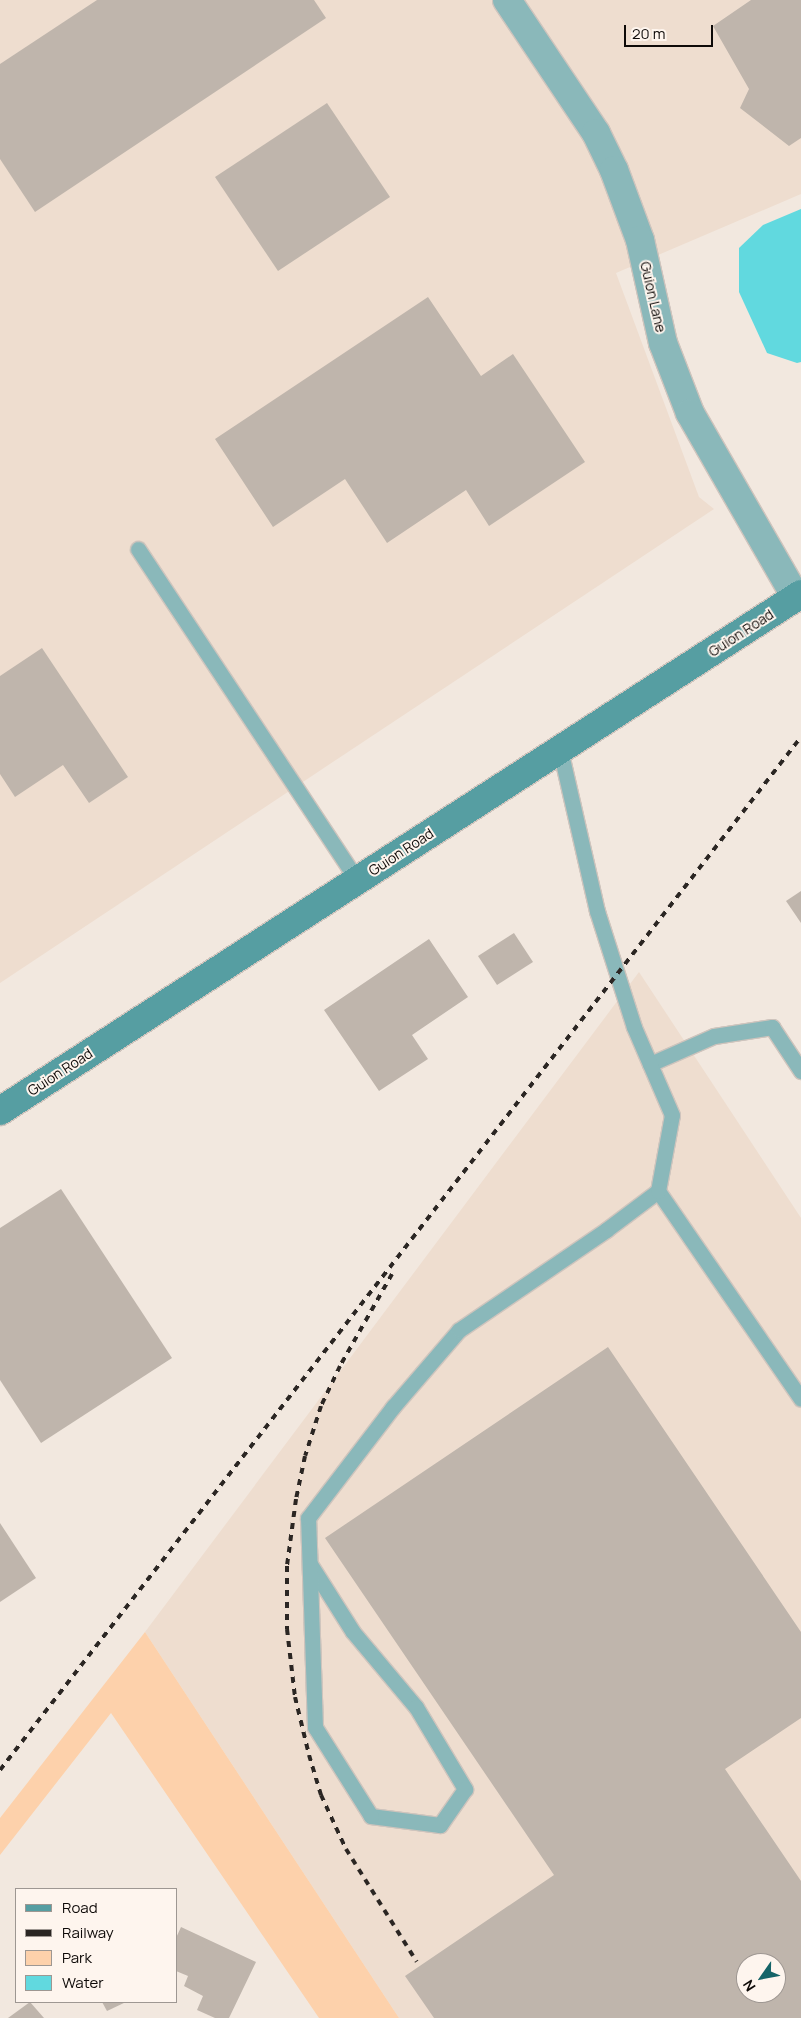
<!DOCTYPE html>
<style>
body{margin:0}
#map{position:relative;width:801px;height:2018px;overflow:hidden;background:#f2e8df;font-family:Manrope,sans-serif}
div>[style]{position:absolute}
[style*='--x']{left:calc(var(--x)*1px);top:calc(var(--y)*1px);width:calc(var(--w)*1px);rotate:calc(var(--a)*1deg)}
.built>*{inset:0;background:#eeddcf}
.green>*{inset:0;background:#fdd1ab}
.water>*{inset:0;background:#61d9df}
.building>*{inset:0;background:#bfb5ac}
.roads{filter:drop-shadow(1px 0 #cec4bd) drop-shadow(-1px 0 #cec4bd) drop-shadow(0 1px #cec4bd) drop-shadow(0 -1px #cec4bd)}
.lane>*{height:15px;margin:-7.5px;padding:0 7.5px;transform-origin:7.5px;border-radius:7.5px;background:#8ab8ba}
.street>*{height:28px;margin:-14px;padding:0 14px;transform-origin:14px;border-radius:14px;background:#8ab8ba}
.secondary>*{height:28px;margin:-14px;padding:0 14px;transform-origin:14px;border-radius:14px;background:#569ea2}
.rail>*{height:4px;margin-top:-2px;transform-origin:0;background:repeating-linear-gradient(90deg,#2b2623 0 6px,transparent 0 12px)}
span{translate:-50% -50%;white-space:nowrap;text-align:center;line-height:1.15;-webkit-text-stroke:4px #fef5ee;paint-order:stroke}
.street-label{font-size:14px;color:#0e0a08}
.legend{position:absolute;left:15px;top:1888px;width:162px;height:115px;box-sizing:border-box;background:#fef5ee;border:1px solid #9e9792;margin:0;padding:6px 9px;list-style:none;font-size:15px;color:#0e0a08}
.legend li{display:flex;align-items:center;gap:10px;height:25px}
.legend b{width:25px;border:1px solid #9e9792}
.north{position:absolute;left:736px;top:1953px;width:50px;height:50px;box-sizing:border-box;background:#fef5ee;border:1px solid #9e9792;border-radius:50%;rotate:237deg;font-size:14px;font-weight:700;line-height:20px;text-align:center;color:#0e0a08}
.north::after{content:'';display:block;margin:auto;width:18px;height:22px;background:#156468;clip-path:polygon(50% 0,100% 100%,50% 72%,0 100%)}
.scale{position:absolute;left:624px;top:25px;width:89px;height:22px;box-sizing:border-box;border:2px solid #0e0a08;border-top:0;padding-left:6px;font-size:15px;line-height:18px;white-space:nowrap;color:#0e0a08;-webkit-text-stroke:4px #fef5ee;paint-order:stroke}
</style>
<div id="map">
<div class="built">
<i style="clip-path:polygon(0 0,801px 0,801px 194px,616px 273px,699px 497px,714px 509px,0 983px)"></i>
<i style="clip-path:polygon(evenodd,639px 972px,801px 1218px,801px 2018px,399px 2018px,145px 1632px,639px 972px,746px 1963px,776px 1963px,776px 1993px,746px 1993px,746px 1963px)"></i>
</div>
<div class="green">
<i style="clip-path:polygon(145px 1632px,399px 2018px,319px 2018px,111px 1713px,0 1855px,0 1818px)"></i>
</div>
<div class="water">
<i style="clip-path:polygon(801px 209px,801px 362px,797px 363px,767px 353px,739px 292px,739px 248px,763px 225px)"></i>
</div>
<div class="building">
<i style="clip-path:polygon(97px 0,314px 0,326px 18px,35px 212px,0 159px,0 64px)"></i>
<i style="clip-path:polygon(751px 0,801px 0,801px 138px,789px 146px,740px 108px,749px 89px,713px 26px)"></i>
<i style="clip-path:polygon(327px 103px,390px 197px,278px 271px,215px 177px)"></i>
<i style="clip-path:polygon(428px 297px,481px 376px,513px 354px,585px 462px,489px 526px,466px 490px,387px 543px,345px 479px,273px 527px,215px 439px)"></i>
<i style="clip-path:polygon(42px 648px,128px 777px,89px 803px,63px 765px,15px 797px,0 774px,0 676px)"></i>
<i style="clip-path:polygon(801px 891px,801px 923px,786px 901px)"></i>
<i style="clip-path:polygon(514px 933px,533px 962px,497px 985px,478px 956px)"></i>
<i style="clip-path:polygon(429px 939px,468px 997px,412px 1035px,428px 1059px,379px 1091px,324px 1010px)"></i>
<i style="clip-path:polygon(61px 1189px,172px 1358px,41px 1443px,0 1380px,0 1228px)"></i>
<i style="clip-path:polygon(evenodd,608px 1347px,801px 1632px,801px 1718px,725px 1769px,801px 1881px,801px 2018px,434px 2018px,405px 1976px,554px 1875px,325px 1538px,608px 1347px,746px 1963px,776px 1963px,776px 1993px,746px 1993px,746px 1963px)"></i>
<i style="clip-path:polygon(0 1523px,36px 1578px,0 1602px)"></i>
<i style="clip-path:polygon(181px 1927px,256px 1962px,229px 2018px,215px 2018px,197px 2010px,203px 1996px,184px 1986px,188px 1976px,176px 1971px,176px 1938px)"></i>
<i style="clip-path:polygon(30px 2002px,44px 2018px,8px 2018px)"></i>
<i style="clip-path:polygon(102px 2002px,126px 2002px,107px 2011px)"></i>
</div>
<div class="roads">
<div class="lane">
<i style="--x:138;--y:549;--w:397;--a:56.5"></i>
<i style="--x:650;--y:1064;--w:70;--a:-23.6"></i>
<i style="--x:714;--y:1036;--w:59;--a:-8.8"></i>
<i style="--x:772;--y:1027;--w:53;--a:56.6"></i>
<i style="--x:658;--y:1191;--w:252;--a:55.5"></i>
<i style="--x:310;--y:1564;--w:80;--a:57.7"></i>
<i style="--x:353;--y:1632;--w:98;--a:50"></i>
<i style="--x:416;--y:1707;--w:96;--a:59.1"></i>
<i style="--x:465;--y:1789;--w:44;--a:124.8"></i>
<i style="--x:440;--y:1825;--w:70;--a:-172.6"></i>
<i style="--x:371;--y:1816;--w:105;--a:-122.2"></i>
<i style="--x:315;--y:1727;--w:209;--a:-91.9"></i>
<i style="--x:308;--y:1518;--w:140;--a:-52.6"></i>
<i style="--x:393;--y:1407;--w:101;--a:-49.4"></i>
<i style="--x:459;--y:1330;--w:178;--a:-34.2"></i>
<i style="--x:606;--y:1230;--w:65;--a:-36.9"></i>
<i style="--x:658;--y:1191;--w:77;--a:-79.6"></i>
<i style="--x:672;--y:1115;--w:96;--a:-113.4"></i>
<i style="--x:634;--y:1027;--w:122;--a:-107.7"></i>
<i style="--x:597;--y:911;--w:166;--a:-102.9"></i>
</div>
<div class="street">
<i style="--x:507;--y:0;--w:160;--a:56.2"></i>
<i style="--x:596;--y:133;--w:41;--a:64.1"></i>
<i style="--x:614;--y:170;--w:75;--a:69.6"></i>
<i style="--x:640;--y:240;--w:106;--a:77.4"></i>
<i style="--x:663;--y:343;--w:75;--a:68.9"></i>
<i style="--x:690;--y:413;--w:212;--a:60.1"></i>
</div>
<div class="secondary">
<i style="--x:0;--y:1111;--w:953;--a:-32.84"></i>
</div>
</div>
<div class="rail">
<i style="--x:392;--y:1274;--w:106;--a:119.5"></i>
<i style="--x:340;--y:1366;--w:44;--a:115.4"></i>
<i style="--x:321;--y:1406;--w:52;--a:107.7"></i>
<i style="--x:305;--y:1456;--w:44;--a:101.8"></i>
<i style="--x:296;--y:1499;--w:68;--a:97.7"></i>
<i style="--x:287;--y:1566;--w:63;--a:90"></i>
<i style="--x:287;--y:1629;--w:68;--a:83.3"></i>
<i style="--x:295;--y:1697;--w:60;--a:76.4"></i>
<i style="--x:309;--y:1755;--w:42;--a:73.3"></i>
<i style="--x:321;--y:1795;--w:60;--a:65.2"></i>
<i style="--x:346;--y:1849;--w:133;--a:57.9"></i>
<i style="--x:0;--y:1770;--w:1307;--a:-52.21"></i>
</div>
<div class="street-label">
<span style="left:653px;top:297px;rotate:77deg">Guion Lane</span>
<span style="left:741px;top:633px;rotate:-33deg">Guion Road</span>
<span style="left:401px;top:852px;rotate:-33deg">Guion Road</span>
<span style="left:60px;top:1072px;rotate:-33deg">Guion Road</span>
</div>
<ul class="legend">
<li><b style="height:6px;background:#569ea2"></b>Road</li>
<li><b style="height:6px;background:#2b2623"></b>Railway</li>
<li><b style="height:14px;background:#fdd1ab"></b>Park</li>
<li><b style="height:14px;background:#61d9df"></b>Water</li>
</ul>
<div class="north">N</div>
<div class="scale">20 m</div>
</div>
